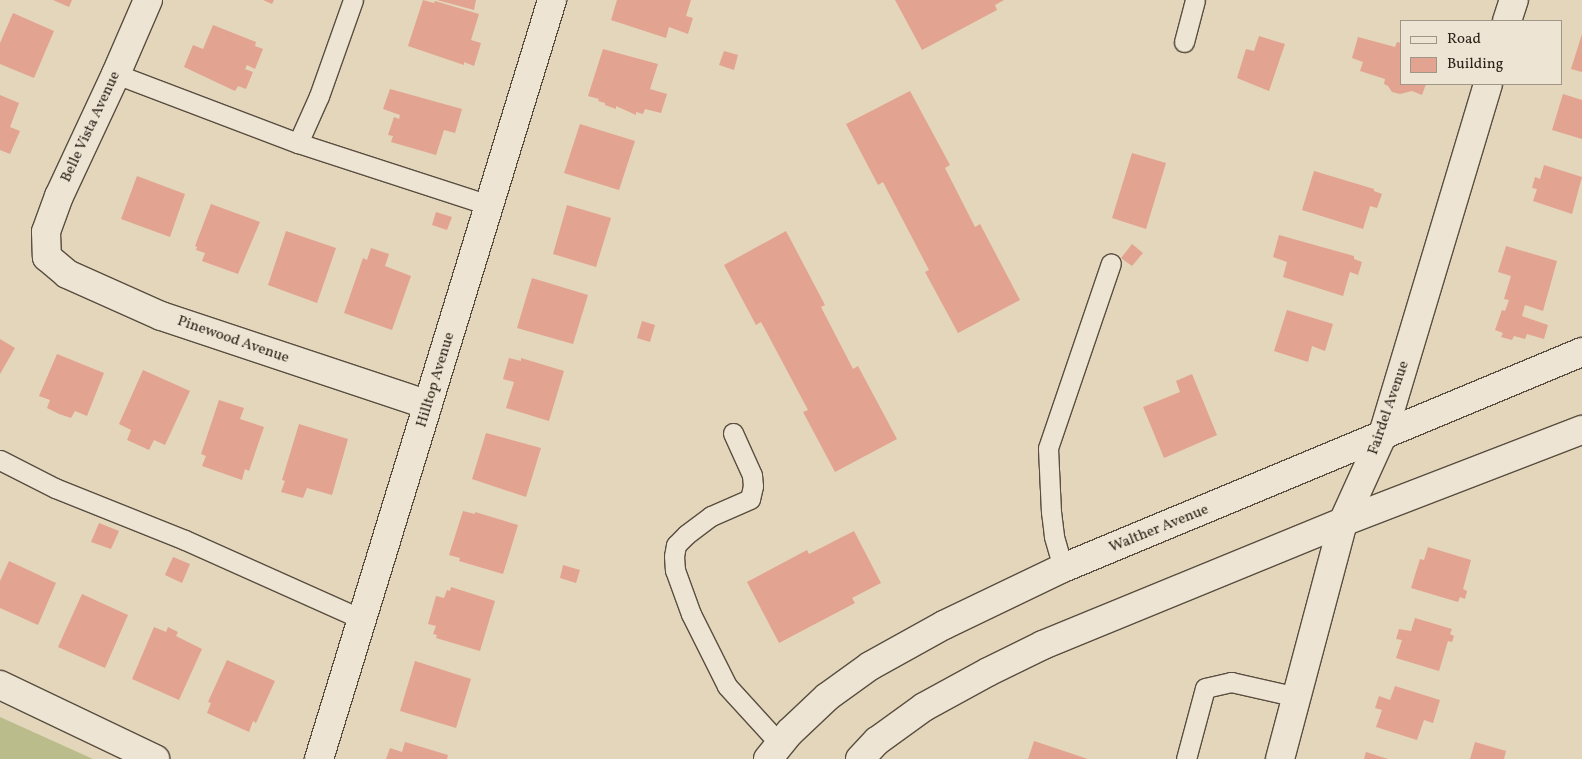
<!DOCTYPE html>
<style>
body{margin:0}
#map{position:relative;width:1582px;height:759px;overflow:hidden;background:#e3d6bb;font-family:Vollkorn,serif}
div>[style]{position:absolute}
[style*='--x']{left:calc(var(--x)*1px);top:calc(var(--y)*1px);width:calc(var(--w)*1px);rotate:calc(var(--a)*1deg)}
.green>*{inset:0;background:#bbbc8b}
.building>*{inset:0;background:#e3a391}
.roads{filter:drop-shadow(1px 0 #594e40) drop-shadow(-1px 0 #594e40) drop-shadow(0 1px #594e40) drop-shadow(0 -1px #594e40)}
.service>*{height:19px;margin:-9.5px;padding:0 9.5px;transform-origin:9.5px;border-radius:9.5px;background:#ede4d3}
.minor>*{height:28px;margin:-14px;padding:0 14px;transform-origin:14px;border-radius:14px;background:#ede4d3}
.secondary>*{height:28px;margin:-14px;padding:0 14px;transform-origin:14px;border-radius:14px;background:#ede4d3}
span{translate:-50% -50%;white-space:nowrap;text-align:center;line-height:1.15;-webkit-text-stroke:4px #ede4d3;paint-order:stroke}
.street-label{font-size:15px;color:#2b2117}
.legend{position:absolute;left:1400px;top:20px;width:162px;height:65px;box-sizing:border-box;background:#ede4d3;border:1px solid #9f9688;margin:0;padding:6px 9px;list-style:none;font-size:15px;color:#2b2117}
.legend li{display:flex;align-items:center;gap:10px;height:25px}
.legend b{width:25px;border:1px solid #9f9688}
</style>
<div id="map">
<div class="green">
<i style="clip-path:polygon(0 717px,93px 759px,0 759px)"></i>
</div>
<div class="building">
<i style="clip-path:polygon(53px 0,72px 0,69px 7px)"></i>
<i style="clip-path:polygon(263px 0,274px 0,272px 4px)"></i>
<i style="clip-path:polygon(423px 0,434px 3px,435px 1px,479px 14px,471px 40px,481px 43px,474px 66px,464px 62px,464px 65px,408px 46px)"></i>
<i style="clip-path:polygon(437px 0,476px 0,474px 10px)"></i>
<i style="clip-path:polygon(617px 0,691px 0,686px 16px,693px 18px,688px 34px,669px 27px,666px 38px,611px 20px)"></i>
<i style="clip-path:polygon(895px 0,1004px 0,995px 5px,997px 10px,922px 50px)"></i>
<i style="clip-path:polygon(13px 13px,54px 31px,34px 78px,0 64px,0 43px)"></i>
<i style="clip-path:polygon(213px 25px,256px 42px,255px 46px,263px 49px,255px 69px,247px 65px,245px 69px,253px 72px,246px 89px,238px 86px,235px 91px,184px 67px,193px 45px,203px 49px)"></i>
<i style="clip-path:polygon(1582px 34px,1582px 72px,1571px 69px)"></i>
<i style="clip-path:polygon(1259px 36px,1285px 44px,1269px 91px,1237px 78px,1246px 49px,1254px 51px)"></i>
<i style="clip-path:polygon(1358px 37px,1395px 47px,1397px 42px,1401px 43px,1401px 84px,1426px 84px,1422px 95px,1412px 91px,1400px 94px,1392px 92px,1388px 86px,1384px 84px,1385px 79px,1360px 71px,1363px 62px,1352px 58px)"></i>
<i style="clip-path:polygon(603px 49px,658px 64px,650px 89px,667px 94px,661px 113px,645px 109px,643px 114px,636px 112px,636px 115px,616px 106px,616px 109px,605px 105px,605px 103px,598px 101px,599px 99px,588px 96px)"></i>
<i style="clip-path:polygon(724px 51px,738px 55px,734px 70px,719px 65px)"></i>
<i style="clip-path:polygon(390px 89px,462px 109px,455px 133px,444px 130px,436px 155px,391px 142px,393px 136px,388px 135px,394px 117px,399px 119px,400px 115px,383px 109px)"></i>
<i style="clip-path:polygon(910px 91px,950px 165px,945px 168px,975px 227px,980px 224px,1020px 300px,958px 333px,925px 272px,929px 270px,883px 182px,878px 185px,846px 124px)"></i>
<i style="clip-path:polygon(1563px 94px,1582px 100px,1582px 139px,1552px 130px)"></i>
<i style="clip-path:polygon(0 95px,19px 103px,10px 127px,20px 131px,10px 154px,0 150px)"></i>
<i style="clip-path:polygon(580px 124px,635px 141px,619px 190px,564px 173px)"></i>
<i style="clip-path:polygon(1132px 153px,1166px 163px,1146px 229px,1112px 218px)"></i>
<i style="clip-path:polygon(1544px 165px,1582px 177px,1572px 214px,1533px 201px,1537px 189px,1532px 188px,1535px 177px,1540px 179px)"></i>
<i style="clip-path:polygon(1314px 171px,1374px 189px,1374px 191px,1382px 194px,1377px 208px,1370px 206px,1363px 229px,1302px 210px)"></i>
<i style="clip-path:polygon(137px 176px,185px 194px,170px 237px,121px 219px)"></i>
<i style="clip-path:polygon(211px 204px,260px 222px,238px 274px,202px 261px,205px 253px,196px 250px,197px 247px,195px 246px)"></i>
<i style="clip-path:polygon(567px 205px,611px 218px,596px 267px,553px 254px)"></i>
<i style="clip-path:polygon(436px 212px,452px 217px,447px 230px,432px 225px)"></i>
<i style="clip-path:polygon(286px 231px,336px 248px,317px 303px,268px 285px)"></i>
<i style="clip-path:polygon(786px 231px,825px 305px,821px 307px,853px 369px,858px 366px,897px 439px,835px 472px,803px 412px,808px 410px,761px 322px,756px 325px,724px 265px)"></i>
<i style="clip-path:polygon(1279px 235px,1354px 256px,1354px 259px,1362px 262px,1358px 275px,1350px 272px,1343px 296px,1283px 277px,1287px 262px,1273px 257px)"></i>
<i style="clip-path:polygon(1132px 244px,1143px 253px,1132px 266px,1121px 258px)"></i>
<i style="clip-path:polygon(1506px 246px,1557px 261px,1543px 311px,1525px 305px,1522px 316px,1548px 325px,1544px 339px,1527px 334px,1525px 339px,1514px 336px,1512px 340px,1501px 337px,1503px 333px,1495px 330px,1502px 310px,1505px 311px,1509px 300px,1504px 299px,1511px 276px,1498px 272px)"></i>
<i style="clip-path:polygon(371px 248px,389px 254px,385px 266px,411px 276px,392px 330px,344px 313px,363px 258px,367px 260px)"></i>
<i style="clip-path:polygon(532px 278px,588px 295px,573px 344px,517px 328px)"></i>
<i style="clip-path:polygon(1287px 310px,1333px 324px,1325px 351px,1312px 346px,1308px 362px,1274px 351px)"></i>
<i style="clip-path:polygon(642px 321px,655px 325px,650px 342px,637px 338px)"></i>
<i style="clip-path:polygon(0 339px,15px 348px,0 374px)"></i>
<i style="clip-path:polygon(57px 354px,104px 373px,87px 416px,75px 411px,71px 418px,59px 414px,47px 408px,50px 400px,39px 396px)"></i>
<i style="clip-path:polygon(509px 358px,521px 361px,521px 358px,564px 371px,549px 421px,506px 408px,514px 382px,503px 379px)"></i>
<i style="clip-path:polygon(143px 370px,190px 391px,165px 445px,154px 440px,149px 450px,127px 440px,131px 430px,119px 424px)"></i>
<i style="clip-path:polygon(1192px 374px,1217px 435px,1164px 458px,1143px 407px,1180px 392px,1176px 381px)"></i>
<i style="clip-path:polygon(219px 400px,244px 408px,240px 419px,264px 427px,249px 471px,245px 469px,242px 480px,202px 466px,206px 456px,201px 454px)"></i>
<i style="clip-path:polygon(299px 424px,348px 439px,332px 495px,307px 488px,303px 498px,281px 492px,285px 481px,282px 480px)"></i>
<i style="clip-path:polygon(486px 433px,541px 448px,526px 497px,472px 479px)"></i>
<i style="clip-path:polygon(463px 511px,475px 514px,475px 512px,518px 525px,503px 574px,459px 561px,460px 558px,449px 555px)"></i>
<i style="clip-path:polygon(99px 523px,119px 531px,111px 549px,91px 542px)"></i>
<i style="clip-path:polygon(854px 531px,881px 583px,852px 598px,855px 603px,779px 643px,747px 582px,807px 550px,809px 554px)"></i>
<i style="clip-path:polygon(1428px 547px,1471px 560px,1463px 589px,1467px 591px,1465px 599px,1460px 597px,1458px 602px,1411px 588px,1420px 559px,1424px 560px)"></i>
<i style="clip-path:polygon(173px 557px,190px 564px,182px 583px,165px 575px)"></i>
<i style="clip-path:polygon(9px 561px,56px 583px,38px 625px,0 608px,0 581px)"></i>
<i style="clip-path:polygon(563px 565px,580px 570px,576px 583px,560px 578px)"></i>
<i style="clip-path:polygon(451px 587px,495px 601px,480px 651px,436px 638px,437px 635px,433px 634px,436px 626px,428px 624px,436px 596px,444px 598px,447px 590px,450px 591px)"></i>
<i style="clip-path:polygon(82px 594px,128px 615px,105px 668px,58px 647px)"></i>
<i style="clip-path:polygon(1415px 618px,1452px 629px,1450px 634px,1454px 636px,1452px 642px,1448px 641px,1439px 671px,1396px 658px,1402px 640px,1396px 639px,1399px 629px,1411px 631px)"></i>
<i style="clip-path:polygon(154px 627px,166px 632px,168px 627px,178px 632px,176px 636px,202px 649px,179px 700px,132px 679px)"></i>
<i style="clip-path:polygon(227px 660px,275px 681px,256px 723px,253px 721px,249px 732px,207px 713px,211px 703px,208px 702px)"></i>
<i style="clip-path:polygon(415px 661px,471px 679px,456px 728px,400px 711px)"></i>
<i style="clip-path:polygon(1395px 686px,1440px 700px,1433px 723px,1424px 720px,1417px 740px,1376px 727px,1382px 710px,1375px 708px,1379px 696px,1390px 700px)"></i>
<i style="clip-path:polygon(1034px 741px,1088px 759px,1028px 759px)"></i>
<i style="clip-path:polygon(405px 742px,448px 755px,447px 759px,386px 759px,390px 748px,402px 752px)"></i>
<i style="clip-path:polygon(1475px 742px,1506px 751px,1504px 759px,1470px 759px)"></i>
<i style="clip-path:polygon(1366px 752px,1388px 759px,1364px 759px)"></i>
</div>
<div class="roads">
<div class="service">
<i style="--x:1184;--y:42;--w:43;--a:-75.3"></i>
<i style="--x:116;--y:74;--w:195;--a:20.8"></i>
<i style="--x:298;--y:143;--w:201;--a:18"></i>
<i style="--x:298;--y:143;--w:51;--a:-65.9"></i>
<i style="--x:319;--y:96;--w:102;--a:-70.5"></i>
<i style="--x:733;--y:433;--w:46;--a:65.7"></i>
<i style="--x:752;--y:475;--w:11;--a:85"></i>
<i style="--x:753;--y:486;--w:13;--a:103"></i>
<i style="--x:750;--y:499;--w:43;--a:156.4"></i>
<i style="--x:711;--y:516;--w:31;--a:143"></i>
<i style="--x:686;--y:535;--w:14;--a:135"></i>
<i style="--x:676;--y:545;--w:11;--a:100"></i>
<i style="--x:674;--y:556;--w:14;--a:86"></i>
<i style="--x:675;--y:570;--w:47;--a:70"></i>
<i style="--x:691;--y:614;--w:80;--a:63.4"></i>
<i style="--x:727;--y:686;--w:79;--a:47.6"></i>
<i style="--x:0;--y:460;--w:62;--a:27"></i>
<i style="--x:55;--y:488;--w:140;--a:21.8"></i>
<i style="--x:185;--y:540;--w:194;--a:24.1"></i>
<i style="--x:1063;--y:568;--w:33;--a:-106"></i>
<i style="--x:1054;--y:536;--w:24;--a:-97"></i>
<i style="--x:1051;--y:512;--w:64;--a:-92.7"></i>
<i style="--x:1048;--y:448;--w:195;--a:-71.2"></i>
<i style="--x:1186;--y:759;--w:73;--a:-75"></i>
<i style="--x:1205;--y:688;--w:27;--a:-13"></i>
<i style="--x:1231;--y:682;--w:68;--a:12.8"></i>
</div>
<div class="minor">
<i style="--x:148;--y:0;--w:81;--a:113.4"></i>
<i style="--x:116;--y:74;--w:135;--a:115"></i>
<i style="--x:59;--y:196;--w:38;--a:110"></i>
<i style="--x:46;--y:232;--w:25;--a:88"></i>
<i style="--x:47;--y:257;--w:26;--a:40"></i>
<i style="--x:67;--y:274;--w:103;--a:24.1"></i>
<i style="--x:161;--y:316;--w:281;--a:18.4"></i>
<i style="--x:1507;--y:21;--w:22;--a:-72"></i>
<i style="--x:0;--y:685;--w:172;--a:25.5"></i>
<i style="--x:319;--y:759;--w:794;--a:-72.93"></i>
<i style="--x:1280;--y:759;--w:245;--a:-75.1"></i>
<i style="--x:1343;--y:522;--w:97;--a:-65.6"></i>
<i style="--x:1383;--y:434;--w:365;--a:-73.3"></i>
</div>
<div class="secondary">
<i style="--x:768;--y:759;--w:35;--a:-51"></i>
<i style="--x:790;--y:732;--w:51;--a:-43.4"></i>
<i style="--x:827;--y:697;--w:53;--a:-35.8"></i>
<i style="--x:870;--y:666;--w:85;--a:-29"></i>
<i style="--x:944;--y:625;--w:132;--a:-25.6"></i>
<i style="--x:1063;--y:568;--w:562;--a:-22.6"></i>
<i style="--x:860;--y:759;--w:25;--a:-47"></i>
<i style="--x:877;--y:741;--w:58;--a:-35.9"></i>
<i style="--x:924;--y:707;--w:73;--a:-28.7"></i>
<i style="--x:988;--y:672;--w:61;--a:-26.1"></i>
<i style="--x:1043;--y:645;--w:324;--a:-22.3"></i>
<i style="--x:1343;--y:522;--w:256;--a:-21.1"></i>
</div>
</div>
<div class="street-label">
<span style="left:91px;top:127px;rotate:-65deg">Belle Vista Avenue</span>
<span style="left:233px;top:340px;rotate:19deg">Pinewood Avenue</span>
<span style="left:436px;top:380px;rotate:-73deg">Hilltop Avenue</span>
<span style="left:1389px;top:408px;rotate:-71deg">Fairdel Avenue</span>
<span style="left:1159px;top:529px;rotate:-22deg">Walther Avenue</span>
</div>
<ul class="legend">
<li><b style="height:6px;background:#ede4d3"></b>Road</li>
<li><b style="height:14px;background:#e3a391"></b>Building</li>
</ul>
</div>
